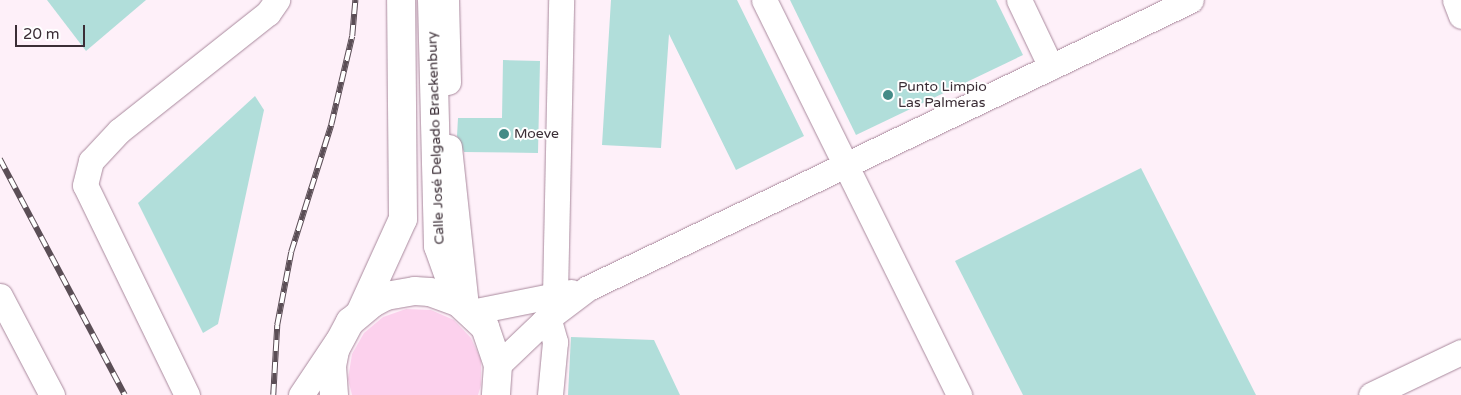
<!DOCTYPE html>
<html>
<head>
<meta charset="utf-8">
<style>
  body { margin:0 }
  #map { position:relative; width:1461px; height:395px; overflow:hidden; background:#fef0f9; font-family:"Varela Round",sans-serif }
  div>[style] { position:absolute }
  .green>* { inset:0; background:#fcd1ed }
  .building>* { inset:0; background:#b1deda }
  .roads { filter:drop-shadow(0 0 1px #a9899d) drop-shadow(0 0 1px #a9899d) }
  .minor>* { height:25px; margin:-12.5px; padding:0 12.5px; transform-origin:12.5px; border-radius:12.5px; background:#fff }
  .major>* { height:28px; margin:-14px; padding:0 14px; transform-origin:14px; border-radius:14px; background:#fff }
  .rail>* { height:5.5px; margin-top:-2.75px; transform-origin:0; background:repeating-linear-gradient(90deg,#fff 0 11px,#5b4e56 0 22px); box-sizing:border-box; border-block:1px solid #5b4e56 }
  .dots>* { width:14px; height:14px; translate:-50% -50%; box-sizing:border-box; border:2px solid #fff; border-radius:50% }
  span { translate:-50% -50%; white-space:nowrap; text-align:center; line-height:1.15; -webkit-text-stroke:4px #fff; paint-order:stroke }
  .poi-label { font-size:14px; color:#3b2e36 }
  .left { translate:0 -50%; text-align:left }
  .street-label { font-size:14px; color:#3b2e36 }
  .scale { position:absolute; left:15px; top:25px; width:70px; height:22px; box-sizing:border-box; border:2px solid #3b2e36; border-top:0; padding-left:6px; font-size:15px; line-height:18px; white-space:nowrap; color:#3b2e36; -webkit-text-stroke:4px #fff; paint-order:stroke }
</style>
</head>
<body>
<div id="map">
  <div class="green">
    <i style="clip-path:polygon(406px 309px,431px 310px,454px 320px,471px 338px,481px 360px,481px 385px,478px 395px,352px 395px,348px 379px,352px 354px,364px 333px,383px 317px)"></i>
  </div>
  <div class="building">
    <i style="clip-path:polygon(47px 0,146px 0,86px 51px)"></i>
    <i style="clip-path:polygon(611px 0,737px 0,804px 136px,736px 170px,669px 34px,661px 148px,602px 145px)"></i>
    <i style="clip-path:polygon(790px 0,996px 0,1023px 55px,856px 135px)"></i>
    <i style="clip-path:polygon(503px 60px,540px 61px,538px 153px,464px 152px,457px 136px,458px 118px,502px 118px)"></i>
    <i style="clip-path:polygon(255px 96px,264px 110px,218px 324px,203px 333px,138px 203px)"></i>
    <i style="clip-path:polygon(1141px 168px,1256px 395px,1023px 395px,955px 261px)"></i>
    <i style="clip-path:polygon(571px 337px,654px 340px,680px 395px,568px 395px)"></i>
  </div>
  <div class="roads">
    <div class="minor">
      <i style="left:446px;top:0;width:82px;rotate:88.6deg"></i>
      <i style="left:764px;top:0;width:441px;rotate:63.7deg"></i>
      <i style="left:1019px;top:0;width:74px;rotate:64.5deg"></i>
      <i style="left:1455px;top:0;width:17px;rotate:69deg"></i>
      <i style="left:449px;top:147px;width:160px;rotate:83.9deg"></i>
      <i style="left:555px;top:295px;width:295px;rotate:-88.8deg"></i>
      <i style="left:0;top:296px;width:112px;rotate:62.3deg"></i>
      <i style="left:471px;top:312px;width:102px;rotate:-11.3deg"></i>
      <i style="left:548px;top:317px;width:26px;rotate:74deg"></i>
      <i style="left:555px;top:342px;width:53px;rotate:95.4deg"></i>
      <i style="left:498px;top:365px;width:62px;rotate:-43.7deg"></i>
      <i style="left:543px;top:322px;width:56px;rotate:-37.1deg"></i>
      <i style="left:588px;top:288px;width:668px;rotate:-25.53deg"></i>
      <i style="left:187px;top:395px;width:233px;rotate:-115.9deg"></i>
      <i style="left:85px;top:185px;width:25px;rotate:-76deg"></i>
      <i style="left:91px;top:161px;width:41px;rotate:-47deg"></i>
      <i style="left:119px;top:131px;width:190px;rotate:-38.4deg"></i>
      <i style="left:268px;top:13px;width:16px;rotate:-55deg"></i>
      <i style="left:301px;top:395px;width:65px;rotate:-56.3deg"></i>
      <i style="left:1371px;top:395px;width:100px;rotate:-25.5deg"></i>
    </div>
    <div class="major">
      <i style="left:432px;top:0;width:246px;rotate:88.6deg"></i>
      <i style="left:438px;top:246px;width:59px;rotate:70.3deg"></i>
      <i style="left:361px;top:311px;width:101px;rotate:-65.5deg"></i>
      <i style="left:403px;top:219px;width:219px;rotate:-90.5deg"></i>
      <i style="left:334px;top:395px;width:29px;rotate:-94deg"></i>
      <i style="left:332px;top:366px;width:16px;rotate:-79deg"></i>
      <i style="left:335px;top:350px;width:32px;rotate:-62deg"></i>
      <i style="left:350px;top:322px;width:30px;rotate:-40deg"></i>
      <i style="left:373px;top:303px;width:15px;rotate:-28deg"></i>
      <i style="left:386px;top:296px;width:29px;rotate:-10deg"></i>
      <i style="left:415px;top:291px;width:15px;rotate:4deg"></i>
      <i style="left:430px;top:292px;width:30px;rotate:20deg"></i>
      <i style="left:458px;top:302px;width:37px;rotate:43deg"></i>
      <i style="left:485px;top:327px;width:40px;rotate:71.1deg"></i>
      <i style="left:498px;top:365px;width:30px;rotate:94deg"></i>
    </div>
  </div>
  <div class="rail">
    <i style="left:0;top:159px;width:267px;rotate:62.1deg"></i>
    <i style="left:273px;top:395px;width:70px;rotate:-86.7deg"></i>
    <i style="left:277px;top:325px;width:74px;rotate:-79.1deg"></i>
    <i style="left:291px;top:252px;width:133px;rotate:-72.5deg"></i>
    <i style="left:331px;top:125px;width:91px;rotate:-76.7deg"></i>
    <i style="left:352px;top:36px;width:36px;rotate:-85deg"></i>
  </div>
  <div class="dots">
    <i style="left:888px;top:95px;background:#448b87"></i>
    <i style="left:504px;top:134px;background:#448b87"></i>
  </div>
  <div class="poi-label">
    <span class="left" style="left:898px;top:95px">Punto Limpio<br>Las Palmeras</span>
    <span class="left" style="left:514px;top:134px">Moeve</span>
  </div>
  <div class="street-label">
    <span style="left:436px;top:138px;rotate:-92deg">Calle José Delgado Brackenbury</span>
  </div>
  <div class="scale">20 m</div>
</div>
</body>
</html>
